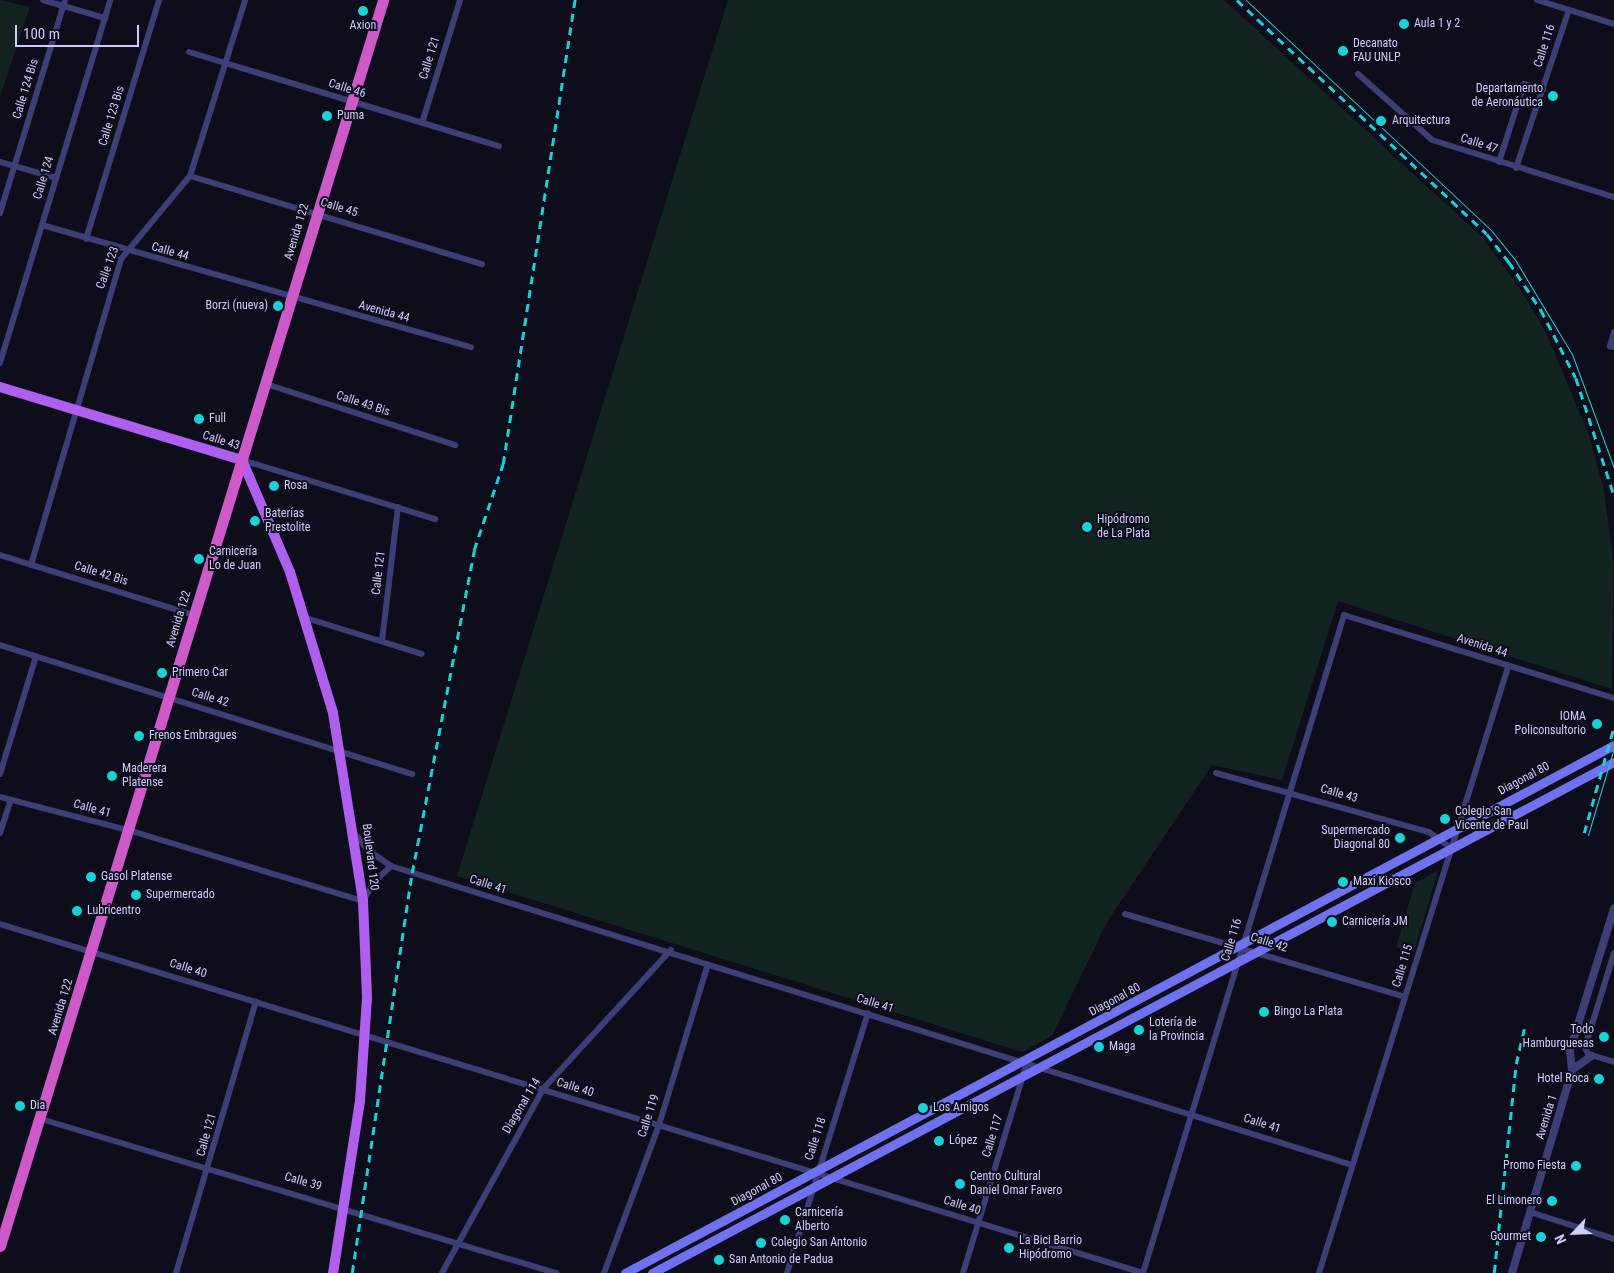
<!DOCTYPE html>
<html>
<head>
<meta charset="utf-8">
<style>
  body { margin:0 }
  #map { position:relative; width:1614px; height:1273px; overflow:hidden; background:#0e0d1b; font-family:"Roboto Condensed",sans-serif }
  div>[style] { position:absolute }
  .green>* { inset:0; background:#112422 }
  .minor>* { height:6px; margin:-3px; padding:0 3px; transform-origin:3px; border-radius:3px; background:#3d3e75 }
  .tertiary>* { height:8px; margin:-4px; padding:0 4px; transform-origin:4px; border-radius:4px; background:#3d3e75 }
  .secondary>* { height:9px; margin:-4.5px; padding:0 4.5px; transform-origin:4.5px; border-radius:4.5px; background:#6e72ef }
  .primary>* { height:10px; margin:-5px; padding:0 5px; transform-origin:5px; border-radius:5px; background:#af5fed }
  .trunk>* { height:11px; margin:-5.5px; padding:0 5.5px; transform-origin:5.5px; border-radius:5.5px; background:#ce5aca }
  .tram>* { height:1px; margin:-0.5px; padding:0 0.5px; transform-origin:0.5px; border-radius:0.5px; background:#18d2d9 }
  .rail>* { height:2.5px; margin-top:-1.25px; transform-origin:0; background:repeating-linear-gradient(90deg,#18d2d9 0 8px,transparent 0 14px) }
  .dots>* { width:14px; height:14px; translate:-50% -50%; box-sizing:border-box; border:2px solid #0e0d1b; border-radius:50% }
  span { translate:-50% -50%; white-space:nowrap; text-align:center; line-height:1.15; -webkit-text-stroke:4px #0e0d1b; paint-order:stroke }
  .poi-label { font-size:12px; color:#ceccf9 }
  .left { translate:0 -50%; text-align:left }
  .right { translate:-100% -50%; text-align:right }
  .street-label { font-size:12px; color:#ceccf9 }
  .north { position:absolute; left:1549px; top:1208px; width:50px; height:50px; -webkit-text-stroke:4px #0e0d1b; paint-order:stroke; rotate:245deg; font-size:14px; font-weight:700; line-height:20px; text-align:center; color:#ceccf9 }
  .north::after { content:''; display:block; margin:auto; width:18px; height:22px; background:#ceccf9; clip-path:polygon(50% 0,100% 100%,50% 72%,0 100%) }
  .scale { position:absolute; left:15px; top:25px; width:124px; height:22px; box-sizing:border-box; border:2px solid #ceccf9; border-top:0; padding-left:6px; font-size:15px; line-height:18px; white-space:nowrap; color:#ceccf9; -webkit-text-stroke:4px #0e0d1b; paint-order:stroke }
</style>
</head>
<body>
<div id="map">
  <div class="green">
    <i style="clip-path:polygon(0 0,30px 7px,0 97px)"></i>
    <i style="clip-path:polygon(728px 0,1224px 0,1482px 237px,1521px 290px,1547px 335px,1589px 435px,1604px 491px,1614px 564px,1612px 689px,1338px 601px,1282px 780px,1212px 765px,1107px 922px,1052px 1036px,1022px 1052px,457px 876px)"></i>
    <i style="clip-path:polygon(1438px 871px,1414px 952px,1396px 947px,1415px 883px)"></i>
  </div>
  <div class="minor">
    <i style="left:43px;top:0;width:65px;rotate:16.2deg"></i>
    <i style="left:1537px;top:0;width:81px;rotate:17.3deg"></i>
    <i style="left:189px;top:52px;width:324px;rotate:16.9deg"></i>
    <i style="left:1358px;top:74px;width:99px;rotate:41.7deg"></i>
    <i style="left:1432px;top:140px;width:191px;rotate:17.4deg"></i>
    <i style="left:422px;top:123px;width:129px;rotate:-72.8deg"></i>
    <i style="left:0;top:162px;width:58px;rotate:15.9deg"></i>
    <i style="left:1499px;top:162px;width:82px;rotate:-72.2deg"></i>
    <i style="left:1524px;top:84px;width:20px;rotate:15deg"></i>
    <i style="left:1516px;top:168px;width:167px;rotate:-71.5deg"></i>
    <i style="left:190px;top:176px;width:305px;rotate:16.8deg"></i>
    <i style="left:0;top:213px;width:223px;rotate:-73deg"></i>
    <i style="left:42px;top:225px;width:446px;rotate:15.9deg"></i>
    <i style="left:86px;top:239px;width:250px;rotate:-73deg"></i>
    <i style="left:1614px;top:332px;width:15px;rotate:106deg"></i>
    <i style="left:1610px;top:346px;width:4px;rotate:14deg"></i>
    <i style="left:0;top:363px;width:379px;rotate:-73.1deg"></i>
    <i style="left:266px;top:384px;width:199px;rotate:17.9deg"></i>
    <i style="left:242px;top:460px;width:202px;rotate:17deg"></i>
    <i style="left:0;top:555px;width:203px;rotate:17.2deg"></i>
    <i style="left:31px;top:565px;width:319px;rotate:-73.6deg"></i>
    <i style="left:121px;top:259px;width:108px;rotate:-50.3deg"></i>
    <i style="left:190px;top:176px;width:184px;rotate:-72.6deg"></i>
    <i style="left:306px;top:618px;width:121px;rotate:17.2deg"></i>
    <i style="left:382px;top:641px;width:135px;rotate:-83.2deg"></i>
    <i style="left:0;top:645px;width:432px;rotate:17.4deg"></i>
    <i style="left:1216px;top:773px;width:221px;rotate:15.5deg"></i>
    <i style="left:1429px;top:832px;width:27px;rotate:36deg"></i>
    <i style="left:0;top:774px;width:123px;rotate:-73deg"></i>
    <i style="left:0;top:797px;width:132px;rotate:14.5deg"></i>
    <i style="left:128px;top:830px;width:245px;rotate:16.8deg"></i>
    <i style="left:363px;top:901px;width:23px;rotate:-59deg"></i>
    <i style="left:375px;top:881px;width:22px;rotate:-43deg"></i>
    <i style="left:0;top:833px;width:35px;rotate:-72deg"></i>
    <i style="left:355px;top:834px;width:21px;rotate:51deg"></i>
    <i style="left:368px;top:850px;width:28px;rotate:35deg"></i>
    <i style="left:391px;top:866px;width:1006px;rotate:17.28deg"></i>
    <i style="left:1125px;top:914px;width:292px;rotate:16.5deg"></i>
    <i style="left:0;top:924px;width:1195px;rotate:16.98deg"></i>
    <i style="left:1614px;top:953px;width:98px;rotate:107.1deg"></i>
    <i style="left:1585px;top:1047px;width:8px;rotate:67deg"></i>
    <i style="left:1588px;top:1054px;width:27px;rotate:17deg"></i>
    <i style="left:41px;top:1119px;width:538px;rotate:16.65deg"></i>
    <i style="left:1530px;top:1212px;width:88px;rotate:17.8deg"></i>
    <i style="left:176px;top:1273px;width:283px;rotate:-73.6deg"></i>
    <i style="left:442px;top:1273px;width:210px;rotate:-61.2deg"></i>
    <i style="left:543px;top:1089px;width:189px;rotate:-47.4deg"></i>
    <i style="left:604px;top:1273px;width:158px;rotate:-69.6deg"></i>
    <i style="left:659px;top:1125px;width:168px;rotate:-73.1deg"></i>
    <i style="left:787px;top:1273px;width:272px;rotate:-72.7deg"></i>
    <i style="left:963px;top:1273px;width:220px;rotate:-73.1deg"></i>
    <i style="left:1143px;top:1273px;width:688px;rotate:-73.01deg"></i>
    <i style="left:1344px;top:615px;width:282px;rotate:17.1deg"></i>
    <i style="left:1319px;top:1273px;width:635px;rotate:-72.68deg"></i>
  </div>
  <div class="tertiary">
    <i style="left:1572px;top:1070px;width:24px;rotate:-36deg"></i>
    <i style="left:1512px;top:1273px;width:212px;rotate:-73.5deg"></i>
    <i style="left:1572px;top:1070px;width:20px;rotate:-96deg"></i>
    <i style="left:1570px;top:1050px;width:148px;rotate:-72.7deg"></i>
  </div>
  <div class="secondary">
    <i style="left:625px;top:1273px;width:1121px;rotate:-28.1deg"></i>
    <i style="left:652px;top:1273px;width:1089px;rotate:-27.98deg"></i>
  </div>
  <div class="primary">
    <i style="left:0;top:387px;width:253px;rotate:16.8deg"></i>
    <i style="left:242px;top:460px;width:122px;rotate:66.8deg"></i>
    <i style="left:290px;top:572px;width:147px;rotate:73deg"></i>
    <i style="left:333px;top:713px;width:190px;rotate:80.9deg"></i>
    <i style="left:363px;top:901px;width:97px;rotate:87.6deg"></i>
    <i style="left:367px;top:998px;width:103px;rotate:93.9deg"></i>
    <i style="left:360px;top:1101px;width:174px;rotate:98.9deg"></i>
  </div>
  <div class="trunk">
    <i style="left:0;top:1246px;width:1304px;rotate:-72.91deg"></i>
  </div>
  <div class="tram">
    <i style="left:1246px;top:0;width:336px;rotate:43.2deg"></i>
    <i style="left:1491px;top:230px;width:36px;rotate:51deg"></i>
    <i style="left:1514px;top:258px;width:112px;rotate:58.9deg"></i>
    <i style="left:1572px;top:354px;width:121px;rotate:69.8deg"></i>
    <i style="left:1588px;top:835px;width:91px;rotate:-73.4deg"></i>
  </div>
  <div class="rail">
    <i style="left:1237px;top:0;width:342px;rotate:43.1deg"></i>
    <i style="left:1487px;top:234px;width:36px;rotate:52deg"></i>
    <i style="left:1509px;top:262px;width:58px;rotate:56.3deg"></i>
    <i style="left:1541px;top:310px;width:76px;rotate:62.8deg"></i>
    <i style="left:1576px;top:378px;width:123px;rotate:72deg"></i>
    <i style="left:1584px;top:833px;width:111px;rotate:-74.3deg"></i>
    <i style="left:352px;top:1273px;width:404px;rotate:-81.5deg"></i>
    <i style="left:412px;top:873px;width:329px;rotate:-79.1deg"></i>
    <i style="left:474px;top:550px;width:91px;rotate:-71.4deg"></i>
    <i style="left:503px;top:464px;width:470px;rotate:-81.2deg"></i>
    <i style="left:1494px;top:1273px;width:210px;rotate:-84deg"></i>
    <i style="left:1516px;top:1064px;width:36px;rotate:-77deg"></i>
  </div>
  <div class="dots">
    <i style="left:363px;top:11px;background:#18d2d9"></i>
    <i style="left:1404px;top:24px;background:#18d2d9"></i>
    <i style="left:1343px;top:51px;background:#18d2d9"></i>
    <i style="left:1553px;top:96px;background:#18d2d9"></i>
    <i style="left:327px;top:116px;background:#18d2d9"></i>
    <i style="left:1381px;top:121px;background:#18d2d9"></i>
    <i style="left:278px;top:306px;background:#18d2d9"></i>
    <i style="left:199px;top:419px;background:#18d2d9"></i>
    <i style="left:274px;top:486px;background:#18d2d9"></i>
    <i style="left:255px;top:521px;background:#18d2d9"></i>
    <i style="left:1087px;top:527px;background:#18d2d9"></i>
    <i style="left:199px;top:559px;background:#18d2d9"></i>
    <i style="left:162px;top:673px;background:#18d2d9"></i>
    <i style="left:1597px;top:724px;background:#18d2d9"></i>
    <i style="left:139px;top:736px;background:#18d2d9"></i>
    <i style="left:112px;top:776px;background:#18d2d9"></i>
    <i style="left:1445px;top:819px;background:#18d2d9"></i>
    <i style="left:1400px;top:838px;background:#18d2d9"></i>
    <i style="left:91px;top:877px;background:#18d2d9"></i>
    <i style="left:1343px;top:882px;background:#18d2d9"></i>
    <i style="left:136px;top:895px;background:#18d2d9"></i>
    <i style="left:77px;top:911px;background:#18d2d9"></i>
    <i style="left:1332px;top:922px;background:#18d2d9"></i>
    <i style="left:1264px;top:1012px;background:#18d2d9"></i>
    <i style="left:1139px;top:1030px;background:#18d2d9"></i>
    <i style="left:1604px;top:1037px;background:#18d2d9"></i>
    <i style="left:1099px;top:1047px;background:#18d2d9"></i>
    <i style="left:1599px;top:1079px;background:#18d2d9"></i>
    <i style="left:20px;top:1106px;background:#18d2d9"></i>
    <i style="left:923px;top:1108px;background:#18d2d9"></i>
    <i style="left:939px;top:1141px;background:#18d2d9"></i>
    <i style="left:1576px;top:1166px;background:#18d2d9"></i>
    <i style="left:960px;top:1184px;background:#18d2d9"></i>
    <i style="left:1552px;top:1201px;background:#18d2d9"></i>
    <i style="left:785px;top:1220px;background:#18d2d9"></i>
    <i style="left:1541px;top:1237px;background:#18d2d9"></i>
    <i style="left:761px;top:1243px;background:#18d2d9"></i>
    <i style="left:1009px;top:1248px;background:#18d2d9"></i>
    <i style="left:719px;top:1260px;background:#18d2d9"></i>
  </div>
  <div class="poi-label">
    <span class="left" style="left:1414px;top:24px">Aula 1 y 2</span>
    <span style="left:363px;top:26px">Axion</span>
    <span class="left" style="left:1353px;top:51px">Decanato<br>FAU UNLP</span>
    <span class="right" style="left:1543px;top:96px">Departamento<br>de Aeronáutica</span>
    <span class="left" style="left:337px;top:116px">Puma</span>
    <span class="left" style="left:1392px;top:121px">Arquitectura</span>
    <span class="right" style="left:268px;top:306px">Borzi (nueva)</span>
    <span class="left" style="left:209px;top:419px">Full</span>
    <span class="left" style="left:284px;top:486px">Rosa</span>
    <span class="left" style="left:265px;top:521px">Baterías<br>Prestolite</span>
    <span class="left" style="left:1097px;top:527px">Hipódromo<br>de La Plata</span>
    <span class="left" style="left:209px;top:559px">Carnicería<br>Lo de Juan</span>
    <span class="left" style="left:172px;top:673px">Primero Car</span>
    <span class="right" style="left:1586px;top:724px">IOMA<br>Policonsultorio</span>
    <span class="left" style="left:149px;top:736px">Frenos Embragues</span>
    <span class="left" style="left:122px;top:776px">Maderera<br>Platense</span>
    <span class="left" style="left:1455px;top:819px">Colegio San<br>Vicente de Paul</span>
    <span class="right" style="left:1390px;top:838px">Supermercado<br>Diagonal 80</span>
    <span class="left" style="left:101px;top:877px">Gasol Platense</span>
    <span class="left" style="left:1353px;top:882px">Maxi Kiosco</span>
    <span class="left" style="left:146px;top:895px">Supermercado</span>
    <span class="left" style="left:87px;top:911px">Lubricentro</span>
    <span class="left" style="left:1342px;top:922px">Carnicería JM</span>
    <span class="left" style="left:1274px;top:1012px">Bingo La Plata</span>
    <span class="left" style="left:1149px;top:1030px">Lotería de<br>la Provincia</span>
    <span class="right" style="left:1594px;top:1037px">Todo<br>Hamburguesas</span>
    <span class="left" style="left:1109px;top:1047px">Maga</span>
    <span class="right" style="left:1589px;top:1079px">Hotel Roca</span>
    <span class="left" style="left:30px;top:1106px">Dia</span>
    <span class="left" style="left:933px;top:1108px">Los Amigos</span>
    <span class="left" style="left:949px;top:1141px">López</span>
    <span class="right" style="left:1566px;top:1166px">Promo Fiesta</span>
    <span class="left" style="left:970px;top:1184px">Centro Cultural<br>Daniel Omar Favero</span>
    <span class="right" style="left:1542px;top:1201px">El Limonero</span>
    <span class="left" style="left:795px;top:1220px">Carnicería<br>Alberto</span>
    <span class="right" style="left:1531px;top:1237px">Gourmet</span>
    <span class="left" style="left:1019px;top:1248px">La Bici Barrio<br>Hipódromo</span>
    <span class="left" style="left:771px;top:1243px">Colegio San Antonio</span>
    <span class="left" style="left:729px;top:1260px">San Antonio de Padua</span>
  </div>
  <div class="street-label">
    <span style="left:1545px;top:46px;rotate:-72deg">Calle 116</span>
    <span style="left:430px;top:58px;rotate:-73deg">Calle 121</span>
    <span style="left:26px;top:89px;rotate:-73deg">Calle 124 Bis</span>
    <span style="left:347px;top:89px;rotate:17deg">Calle 46</span>
    <span style="left:112px;top:116px;rotate:-73deg">Calle 123 Bis</span>
    <span style="left:1479px;top:144px;rotate:18deg">Calle 47</span>
    <span style="left:44px;top:178px;rotate:-73deg">Calle 124</span>
    <span style="left:339px;top:208px;rotate:17deg">Calle 45</span>
    <span style="left:297px;top:232px;rotate:-73deg">Avenida 122</span>
    <span style="left:170px;top:252px;rotate:16deg">Calle 44</span>
    <span style="left:108px;top:268px;rotate:-70deg">Calle 123</span>
    <span style="left:384px;top:312px;rotate:15deg">Avenida 44</span>
    <span style="left:363px;top:404px;rotate:18deg">Calle 43 Bis</span>
    <span style="left:221px;top:441px;rotate:17deg">Calle 43</span>
    <span style="left:379px;top:573px;rotate:-83deg">Calle 121</span>
    <span style="left:101px;top:574px;rotate:17deg">Calle 42 Bis</span>
    <span style="left:179px;top:619px;rotate:-73deg">Avenida 122</span>
    <span style="left:1482px;top:646px;rotate:18deg">Avenida 44</span>
    <span style="left:210px;top:698px;rotate:17deg">Calle 42</span>
    <span style="left:1524px;top:779px;rotate:-28deg">Diagonal 80</span>
    <span style="left:1339px;top:794px;rotate:16deg">Calle 43</span>
    <span style="left:92px;top:809px;rotate:15deg">Calle 41</span>
    <span style="left:370px;top:857px;rotate:83deg">Boulevard 120</span>
    <span style="left:488px;top:885px;rotate:18deg">Calle 41</span>
    <span style="left:1232px;top:940px;rotate:-73deg">Calle 116</span>
    <span style="left:1269px;top:943px;rotate:18deg">Calle 42</span>
    <span style="left:1403px;top:966px;rotate:-73deg">Calle 115</span>
    <span style="left:188px;top:969px;rotate:17deg">Calle 40</span>
    <span style="left:1115px;top:1000px;rotate:-28deg">Diagonal 80</span>
    <span style="left:875px;top:1004px;rotate:17deg">Calle 41</span>
    <span style="left:61px;top:1007px;rotate:-73deg">Avenida 122</span>
    <span style="left:575px;top:1088px;rotate:17deg">Calle 40</span>
    <span style="left:522px;top:1106px;rotate:-59deg">Diagonal 114</span>
    <span style="left:649px;top:1116px;rotate:-72deg">Calle 119</span>
    <span style="left:1547px;top:1117px;rotate:-73deg">Avenida 1</span>
    <span style="left:1262px;top:1124px;rotate:18deg">Calle 41</span>
    <span style="left:207px;top:1135px;rotate:-74deg">Calle 121</span>
    <span style="left:993px;top:1136px;rotate:-73deg">Calle 117</span>
    <span style="left:816px;top:1139px;rotate:-72deg">Calle 118</span>
    <span style="left:303px;top:1182px;rotate:16deg">Calle 39</span>
    <span style="left:757px;top:1190px;rotate:-28deg">Diagonal 80</span>
    <span style="left:962px;top:1206px;rotate:17deg">Calle 40</span>
  </div>
  <div class="north">N</div>
  <div class="scale">100 m</div>
</div>
</body>
</html>
